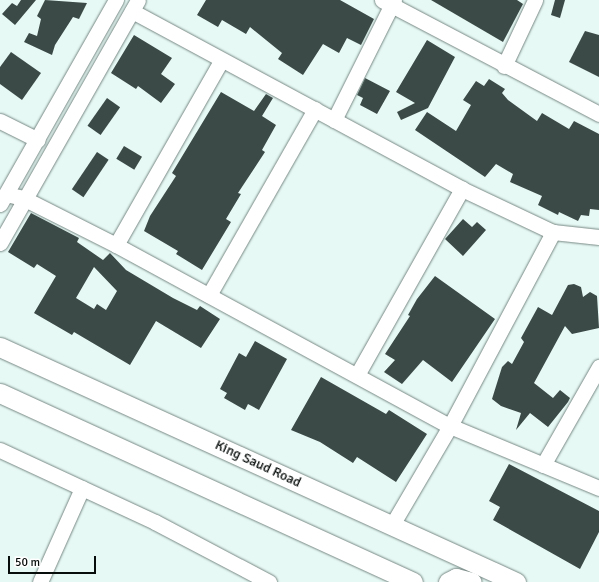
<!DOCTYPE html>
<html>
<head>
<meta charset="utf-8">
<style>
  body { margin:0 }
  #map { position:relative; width:599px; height:582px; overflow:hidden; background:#e7f9f4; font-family:Signika,sans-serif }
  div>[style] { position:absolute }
  .building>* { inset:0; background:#3b4a46; transform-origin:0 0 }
  .roads { filter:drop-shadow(0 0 1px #778884) drop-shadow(0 0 1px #778884) }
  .minor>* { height:15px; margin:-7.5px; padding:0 7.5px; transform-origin:7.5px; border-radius:7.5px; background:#fff }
  .major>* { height:19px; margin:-9.5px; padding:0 9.5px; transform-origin:9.5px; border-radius:9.5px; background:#fff }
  span { translate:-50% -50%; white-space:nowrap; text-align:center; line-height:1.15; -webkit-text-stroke:4px #fff; paint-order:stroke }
  .street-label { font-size:14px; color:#070d0b }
  .scale { position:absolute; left:8px; top:556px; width:88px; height:18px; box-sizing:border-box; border:2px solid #070d0b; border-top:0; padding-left:5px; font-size:12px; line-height:14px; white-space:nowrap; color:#070d0b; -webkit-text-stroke:3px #fff; paint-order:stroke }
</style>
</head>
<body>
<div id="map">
  <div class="building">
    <i style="clip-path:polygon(21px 0,36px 0,15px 25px,2px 14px,12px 3px,17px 6px)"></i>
    <i style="clip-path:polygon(45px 0,87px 3px,79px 19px,73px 17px,55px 45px,52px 55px,24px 42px,29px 33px,37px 36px,41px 19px,37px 16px)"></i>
    <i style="clip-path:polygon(206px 0,340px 0,374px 19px,361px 45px,347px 38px,339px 53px,323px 44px,303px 75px,278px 59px,282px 53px,250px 27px,246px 34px,222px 20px,218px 27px,197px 15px)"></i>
    <i style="clip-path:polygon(431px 0,517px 0,523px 4px,503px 42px)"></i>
    <i style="clip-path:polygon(555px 0,565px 0,560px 18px,551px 15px)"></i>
    <i style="clip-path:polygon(585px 31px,599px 35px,599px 77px,569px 62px)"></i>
    <i style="clip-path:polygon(134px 35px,172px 58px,161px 74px,175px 84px,161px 103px,138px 86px,136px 89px,111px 73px)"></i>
    <i style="clip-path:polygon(427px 40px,455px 57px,428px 108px,401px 120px,397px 112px,415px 103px,396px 92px)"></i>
    <i style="clip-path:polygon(11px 52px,41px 73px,22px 100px,0 84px,0 67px)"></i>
    <i style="clip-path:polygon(365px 78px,390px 91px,377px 114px,360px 105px,363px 98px,357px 95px)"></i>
    <i style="clip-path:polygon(489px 79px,505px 89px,502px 93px,508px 100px,537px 121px,542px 113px,569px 129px,574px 121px,599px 134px,599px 210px,590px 209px,589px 216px,581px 215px,578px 221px,559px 212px,558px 215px,538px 205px,542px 196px,510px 182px,513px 174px,496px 164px,485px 177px,415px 130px,427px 112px,456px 131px,471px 105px,463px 100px,476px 81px,484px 86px)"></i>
    <i style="clip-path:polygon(221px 92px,254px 111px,266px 94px,273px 98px,262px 116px,276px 125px,262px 150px,265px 152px,238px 193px,241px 194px,226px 219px,231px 222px,202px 270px,176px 254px,178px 251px,144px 231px,150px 216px,176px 176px,172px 173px)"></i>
    <i style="left:107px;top:98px;width:16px;height:34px;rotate:35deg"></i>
    <i style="left:124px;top:146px;width:21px;height:15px;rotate:31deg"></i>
    <i style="left:97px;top:152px;width:14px;height:45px;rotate:34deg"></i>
    <i style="clip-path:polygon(evenodd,31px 213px,79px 238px,77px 242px,103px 260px,110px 253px,126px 270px,173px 298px,197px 310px,200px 306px,220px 319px,201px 348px,156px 321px,130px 365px,74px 332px,72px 335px,34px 313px,56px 276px,37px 264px,34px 268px,8px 252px,31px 213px,94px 267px,117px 291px,106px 310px,97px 304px,94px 309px,76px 298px,94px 267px)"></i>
    <i style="clip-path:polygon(463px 219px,472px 227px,477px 222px,486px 230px,463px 256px,445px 239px)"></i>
    <i style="clip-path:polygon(435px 276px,495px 319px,452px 382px,423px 360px,402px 384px,384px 372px,395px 360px,385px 354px,410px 316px,408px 315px,417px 299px)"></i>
    <i style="clip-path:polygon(574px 284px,581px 287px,583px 297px,590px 292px,597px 296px,599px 328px,572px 334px,565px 326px,534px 383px,553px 398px,560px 390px,570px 398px,568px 402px,548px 427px,530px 413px,516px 430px,521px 413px,501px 406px,492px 399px,502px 367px,508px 361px,512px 364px,524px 342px,521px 338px,538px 307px,552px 315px,568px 285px)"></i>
    <i style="clip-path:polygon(255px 341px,287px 359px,259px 410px,248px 404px,245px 410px,224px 398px,227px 393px,220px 389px,239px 353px,246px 357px)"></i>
    <i style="clip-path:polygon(321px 377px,386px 414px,389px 410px,427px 434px,396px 482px,357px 457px,353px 463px,320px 442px,291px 430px)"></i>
    <i style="clip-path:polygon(509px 464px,599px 511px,599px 532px,580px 569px,493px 520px,500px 507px,489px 501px)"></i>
  </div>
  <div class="roads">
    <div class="minor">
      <i style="left:382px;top:0;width:245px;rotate:27.7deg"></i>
      <i style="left:132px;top:11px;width:375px;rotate:28.3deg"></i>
      <i style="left:462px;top:189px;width:101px;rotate:25.3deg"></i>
      <i style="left:553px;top:232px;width:46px;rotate:6.2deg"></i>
      <i style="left:504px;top:66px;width:73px;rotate:-64.8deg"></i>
      <i style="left:334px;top:120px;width:134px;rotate:-63.4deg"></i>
      <i style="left:0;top:121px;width:42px;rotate:26.6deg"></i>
      <i style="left:6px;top:194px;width:17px;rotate:13deg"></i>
      <i style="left:23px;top:198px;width:104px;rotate:26.8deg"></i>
      <i style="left:116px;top:245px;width:380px;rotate:28.5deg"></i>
      <i style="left:450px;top:426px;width:161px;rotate:22.6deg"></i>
      <i style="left:0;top:204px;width:235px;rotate:-60.4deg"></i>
      <i style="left:0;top:243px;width:279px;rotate:-60.4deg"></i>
      <i style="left:116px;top:245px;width:212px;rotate:-60.3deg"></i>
      <i style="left:209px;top:295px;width:214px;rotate:-60.3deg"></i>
      <i style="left:357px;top:375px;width:214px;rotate:-60.6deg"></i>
      <i style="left:0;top:450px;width:171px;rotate:24.9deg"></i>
      <i style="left:155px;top:522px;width:129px;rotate:27.8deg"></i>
      <i style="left:543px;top:465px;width:113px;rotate:-60.3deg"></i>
      <i style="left:392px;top:525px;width:115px;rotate:-59.6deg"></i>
      <i style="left:450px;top:426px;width:220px;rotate:-62deg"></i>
      <i style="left:40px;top:582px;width:103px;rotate:-65.9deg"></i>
    </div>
    <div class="major">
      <i style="left:0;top:347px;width:567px;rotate:24.49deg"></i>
      <i style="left:0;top:393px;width:454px;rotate:24.6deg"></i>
      <i style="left:448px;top:582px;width:9px;rotate:-27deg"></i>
      <i style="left:456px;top:578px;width:16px;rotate:14deg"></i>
    </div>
  </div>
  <div class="street-label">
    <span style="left:258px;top:464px;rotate:25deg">King Saud Road</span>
  </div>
  <div class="scale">50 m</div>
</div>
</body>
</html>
